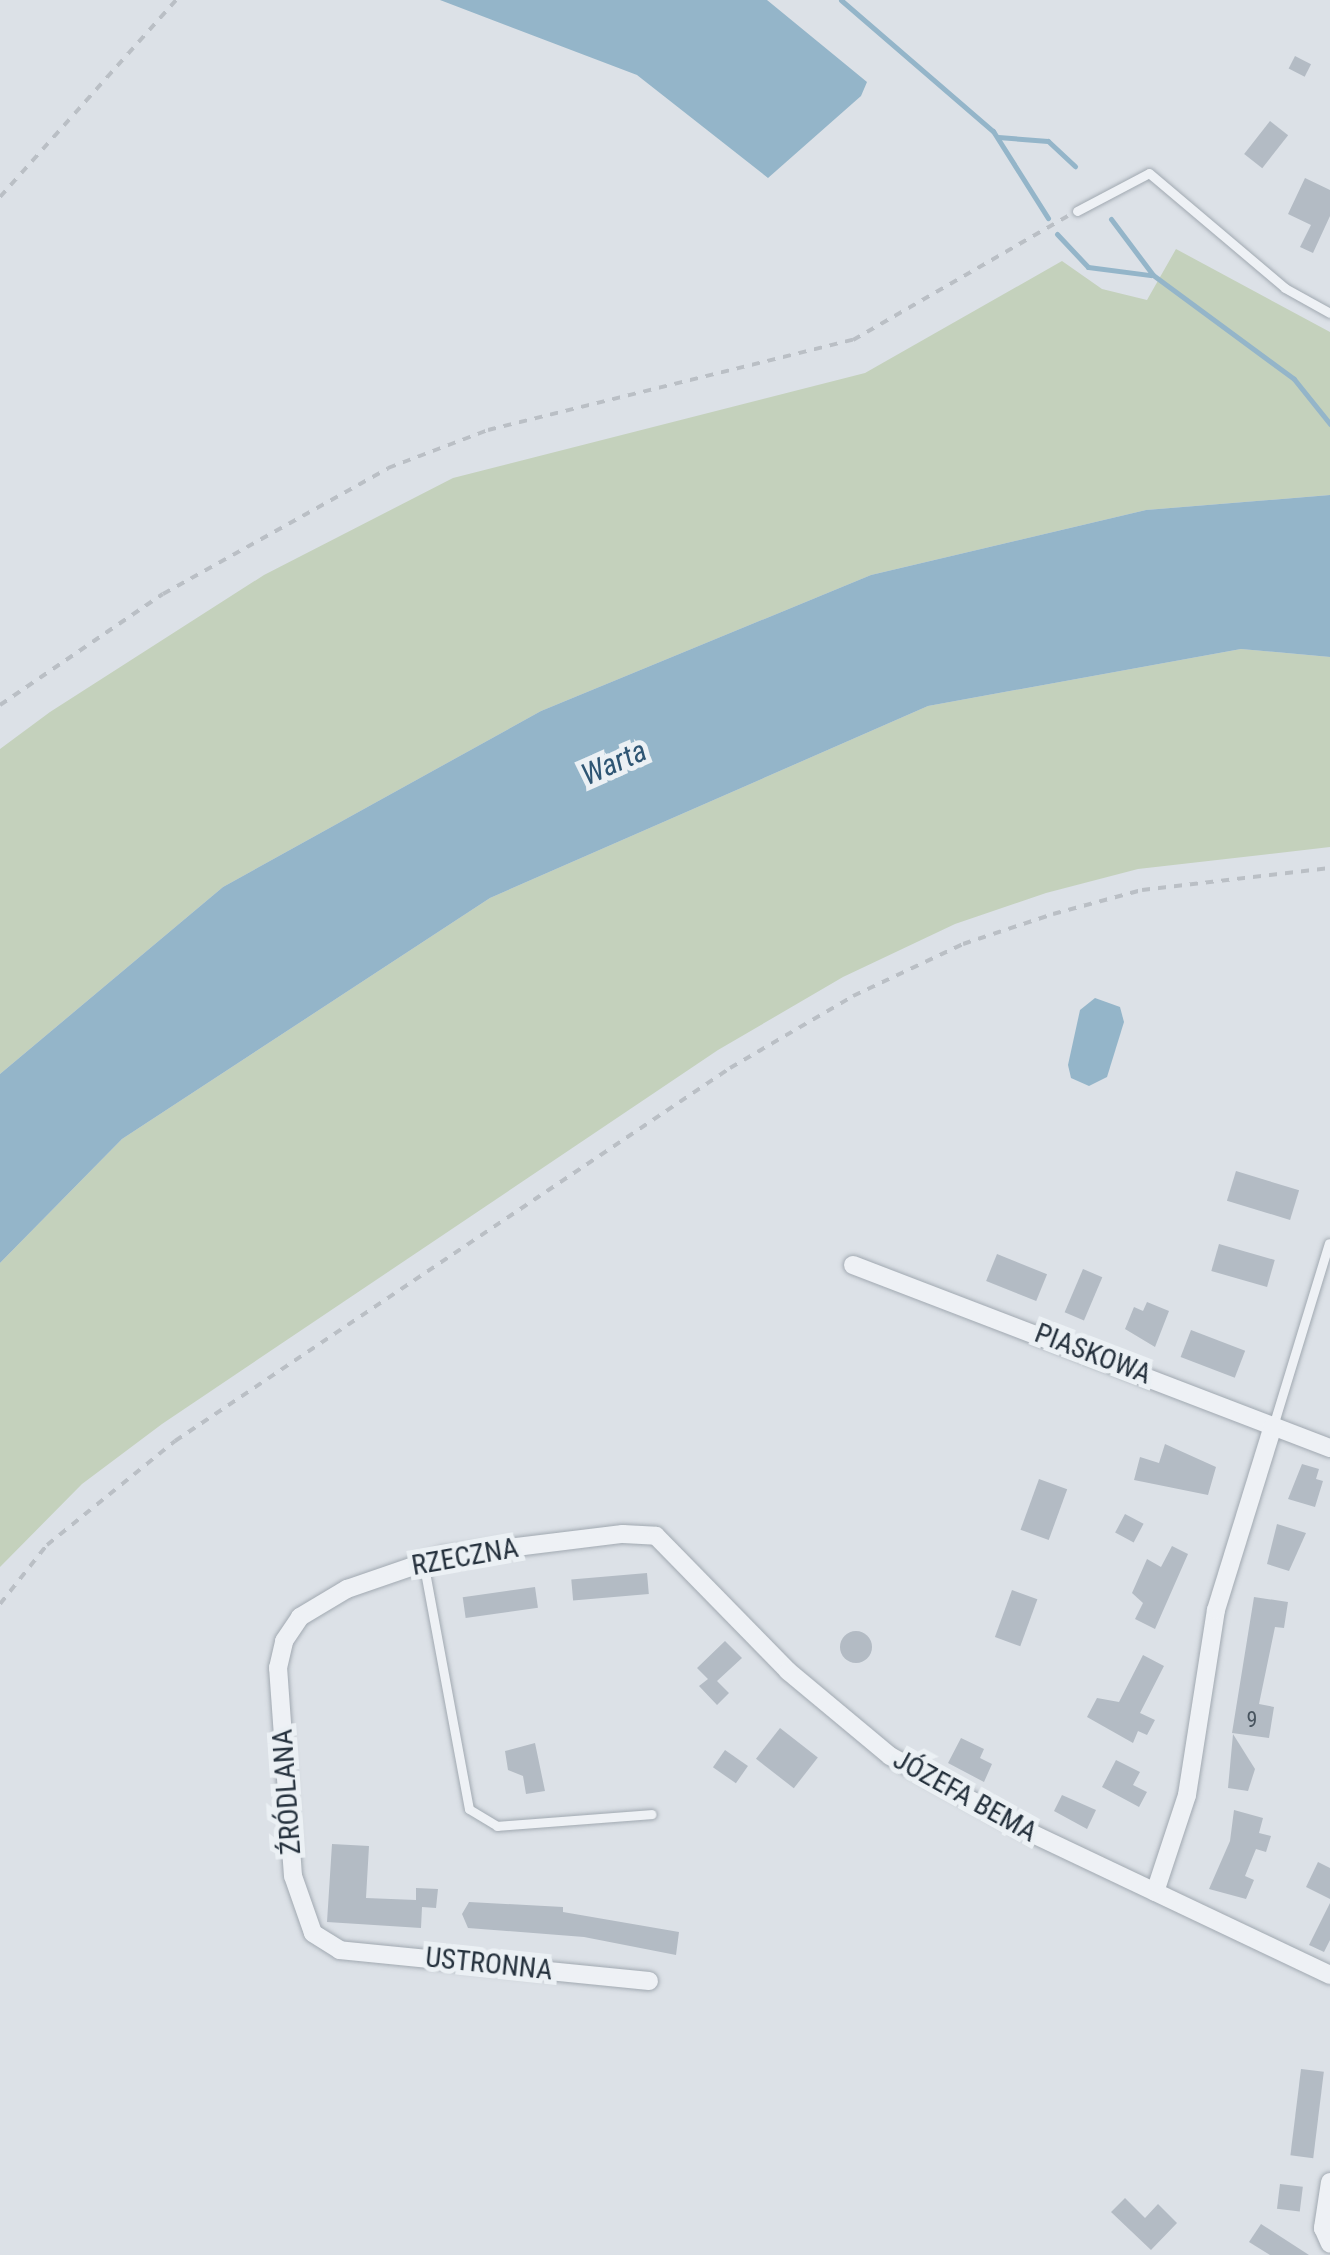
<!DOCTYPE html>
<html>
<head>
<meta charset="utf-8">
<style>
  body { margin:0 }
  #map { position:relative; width:1330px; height:2255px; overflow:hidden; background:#dce1e7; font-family:"Roboto Condensed",sans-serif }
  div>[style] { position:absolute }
  .green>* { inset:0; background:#c4d1bc }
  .water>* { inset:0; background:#94b5c9 }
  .stream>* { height:5px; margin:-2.5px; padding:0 2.5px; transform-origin:2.5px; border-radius:2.5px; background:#94b5c9 }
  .building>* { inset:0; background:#b3bbc4; transform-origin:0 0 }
  .round { border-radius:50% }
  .path>* { height:4px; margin-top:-2px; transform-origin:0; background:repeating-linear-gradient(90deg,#babfc5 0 8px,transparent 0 16px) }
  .roads { filter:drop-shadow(0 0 2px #a1a9b1) drop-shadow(0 0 2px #a1a9b1) }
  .lane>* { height:9px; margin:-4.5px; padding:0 4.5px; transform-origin:4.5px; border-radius:4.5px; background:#eef1f5 }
  .street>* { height:18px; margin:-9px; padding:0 9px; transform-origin:9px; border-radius:9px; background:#eef1f5 }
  span { translate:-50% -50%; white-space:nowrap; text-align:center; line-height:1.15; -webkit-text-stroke:10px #ebf0f4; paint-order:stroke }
  .number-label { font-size:22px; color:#48545f }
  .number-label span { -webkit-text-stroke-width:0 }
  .street-label { font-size:28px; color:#25313d }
  .water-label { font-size:30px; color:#2e5573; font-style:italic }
</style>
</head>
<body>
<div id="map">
  <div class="green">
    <i style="clip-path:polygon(1176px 249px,1330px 332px,1330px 495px,1146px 510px,871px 575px,541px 711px,223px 887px,0 1074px,0 749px,50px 712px,264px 575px,453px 478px,865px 373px,1062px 261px,1102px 289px,1147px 300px)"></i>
    <i style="clip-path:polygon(1241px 649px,1330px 657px,1330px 847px,1138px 869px,1046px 893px,955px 924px,843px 977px,718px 1050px,162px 1424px,82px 1484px,0 1567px,0 1263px,122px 1139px,490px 898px,928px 706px)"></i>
  </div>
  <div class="water">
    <i style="clip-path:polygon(440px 0,767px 0,867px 82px,861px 96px,768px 178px,637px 75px)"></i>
    <i style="clip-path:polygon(1330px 495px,1330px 657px,1241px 649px,928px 706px,490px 898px,122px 1139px,0 1263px,0 1074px,223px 887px,541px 711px,871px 575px,1146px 510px)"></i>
    <i style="clip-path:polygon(1095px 998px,1120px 1007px,1124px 1022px,1107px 1077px,1089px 1086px,1071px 1078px,1068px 1065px,1080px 1010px)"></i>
  </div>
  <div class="stream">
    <i style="left:841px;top:0;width:201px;rotate:40.8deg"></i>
    <i style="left:993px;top:131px;width:103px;rotate:57.7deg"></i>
    <i style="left:998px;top:137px;width:50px;rotate:4.6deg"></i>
    <i style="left:1048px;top:141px;width:37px;rotate:43deg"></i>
    <i style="left:1111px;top:219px;width:70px;rotate:53.1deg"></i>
    <i style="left:1153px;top:275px;width:175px;rotate:36.4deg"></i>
    <i style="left:1294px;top:379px;width:58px;rotate:51.3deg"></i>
    <i style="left:1057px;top:234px;width:45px;rotate:46.8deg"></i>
    <i style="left:1088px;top:267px;width:63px;rotate:7.4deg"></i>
  </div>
  <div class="building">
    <i style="left:1295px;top:56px;width:18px;height:14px;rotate:27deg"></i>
    <i style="left:1270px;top:121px;width:23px;height:42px;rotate:38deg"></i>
    <i style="clip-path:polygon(1305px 178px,1330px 190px,1330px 216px,1313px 253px,1300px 247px,1311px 225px,1288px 214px)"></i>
    <i style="left:1236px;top:1171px;width:66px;height:31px;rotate:17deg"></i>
    <i style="left:1219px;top:1244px;width:58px;height:28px;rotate:16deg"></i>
    <i style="left:997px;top:1254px;width:54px;height:29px;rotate:22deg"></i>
    <i style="left:1083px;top:1269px;width:21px;height:47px;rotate:23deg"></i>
    <i style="clip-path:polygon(1147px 1302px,1169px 1311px,1155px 1347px,1125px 1329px,1134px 1307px,1143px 1311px)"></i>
    <i style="left:1191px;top:1330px;width:58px;height:29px;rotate:21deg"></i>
    <i style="clip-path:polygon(1165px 1444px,1216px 1467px,1208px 1495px,1134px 1480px,1140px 1457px,1159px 1463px)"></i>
    <i style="clip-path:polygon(1302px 1464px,1319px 1469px,1316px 1479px,1323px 1481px,1315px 1507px,1288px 1499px)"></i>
    <i style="left:1039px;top:1479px;width:30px;height:54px;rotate:20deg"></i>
    <i style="left:1125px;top:1514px;width:21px;height:21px;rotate:28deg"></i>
    <i style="clip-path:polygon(1277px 1524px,1306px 1533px,1289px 1571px,1267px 1564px)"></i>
    <i style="clip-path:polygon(1172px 1546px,1188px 1554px,1155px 1629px,1135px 1619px,1143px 1603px,1132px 1593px,1147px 1559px,1161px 1567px)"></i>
    <i style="left:647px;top:1573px;width:21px;height:76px;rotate:85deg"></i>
    <i style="left:535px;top:1587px;width:21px;height:73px;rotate:82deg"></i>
    <i style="left:1012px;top:1590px;width:27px;height:50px;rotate:20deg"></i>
    <i style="clip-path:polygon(1254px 1597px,1288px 1602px,1284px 1628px,1275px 1627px,1259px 1704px,1274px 1707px,1269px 1738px,1232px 1733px)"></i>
    <i class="round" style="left:840px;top:1631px;width:32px;height:32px"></i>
    <i style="clip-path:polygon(725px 1641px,742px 1658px,717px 1681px,729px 1693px,717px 1705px,699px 1686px,708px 1679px,697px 1668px)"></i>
    <i style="clip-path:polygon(1143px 1655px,1164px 1666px,1140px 1713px,1155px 1720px,1147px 1735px,1138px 1731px,1133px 1743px,1087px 1717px,1097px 1698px,1119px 1702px)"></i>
    <i style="left:780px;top:1728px;width:48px;height:39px;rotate:38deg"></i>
    <i style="clip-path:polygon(1233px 1734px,1255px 1769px,1248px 1791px,1228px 1788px)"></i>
    <i style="clip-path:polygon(961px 1738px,984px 1749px,980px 1758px,992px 1764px,984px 1782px,948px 1763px)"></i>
    <i style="clip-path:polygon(535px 1743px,545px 1791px,526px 1794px,523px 1776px,508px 1770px,505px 1751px)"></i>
    <i style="left:725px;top:1750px;width:28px;height:21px;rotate:35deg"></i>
    <i style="clip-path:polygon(1116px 1760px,1140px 1772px,1133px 1785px,1147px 1792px,1139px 1807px,1102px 1787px)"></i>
    <i style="clip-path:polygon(1062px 1795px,1096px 1810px,1087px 1829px,1054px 1811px)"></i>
    <i style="clip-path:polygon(1234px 1810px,1263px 1818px,1259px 1833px,1271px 1836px,1266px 1852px,1256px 1849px,1245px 1876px,1254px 1880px,1246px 1899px,1209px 1889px,1230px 1841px)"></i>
    <i style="clip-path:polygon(332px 1844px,369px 1846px,366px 1898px,416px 1900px,416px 1888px,438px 1889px,436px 1908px,422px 1907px,421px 1928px,327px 1922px)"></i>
    <i style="clip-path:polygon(1318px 1862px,1330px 1868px,1330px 1899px,1306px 1887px)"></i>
    <i style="clip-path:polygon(469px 1902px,563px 1907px,563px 1912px,679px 1932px,676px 1955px,584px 1937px,468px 1928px,462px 1914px)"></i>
    <i style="clip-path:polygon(1330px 1903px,1330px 1940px,1324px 1952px,1309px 1945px)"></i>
    <i style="left:1301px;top:2069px;width:23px;height:87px;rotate:7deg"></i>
    <i style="left:1280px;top:2184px;width:23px;height:25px;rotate:7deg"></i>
    <i style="clip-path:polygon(1125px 2198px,1145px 2218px,1158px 2204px,1177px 2223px,1151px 2250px,1111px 2212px)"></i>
    <i style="clip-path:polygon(1261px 2224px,1309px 2255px,1270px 2255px,1249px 2242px)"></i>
  </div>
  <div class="path">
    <i style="left:0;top:197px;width:264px;rotate:-48.2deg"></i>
    <i style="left:0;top:705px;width:197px;rotate:-34.3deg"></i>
    <i style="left:163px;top:594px;width:258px;rotate:-29.2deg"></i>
    <i style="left:388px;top:468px;width:107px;rotate:-20.8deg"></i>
    <i style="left:488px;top:430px;width:376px;rotate:-13.9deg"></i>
    <i style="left:853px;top:340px;width:248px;rotate:-30deg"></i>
    <i style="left:0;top:1604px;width:75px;rotate:-51.5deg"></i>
    <i style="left:47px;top:1545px;width:165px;rotate:-39.1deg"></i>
    <i style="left:175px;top:1441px;width:669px;rotate:-33.9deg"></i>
    <i style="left:730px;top:1068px;width:143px;rotate:-30.3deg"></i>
    <i style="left:853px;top:996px;width:122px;rotate:-25.3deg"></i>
    <i style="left:963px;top:944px;width:95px;rotate:-18.4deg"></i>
    <i style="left:1053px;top:914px;width:92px;rotate:-15.1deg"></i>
    <i style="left:1142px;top:890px;width:189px;rotate:-6.7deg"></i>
  </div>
  <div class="roads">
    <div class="lane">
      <i style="left:1077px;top:211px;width:81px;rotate:-27.8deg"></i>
      <i style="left:1149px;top:173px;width:178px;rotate:40.2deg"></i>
      <i style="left:1285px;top:288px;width:51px;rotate:29.1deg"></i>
      <i style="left:1273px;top:1426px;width:191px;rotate:-73deg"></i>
      <i style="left:423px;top:1561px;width:252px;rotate:79.5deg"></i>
      <i style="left:469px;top:1809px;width:33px;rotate:31deg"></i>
      <i style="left:497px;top:1826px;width:155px;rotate:-4.4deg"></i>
    </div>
    <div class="street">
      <i style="left:853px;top:1265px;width:511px;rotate:20.99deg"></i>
      <i style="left:1155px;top:1892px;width:102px;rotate:-71.7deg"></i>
      <i style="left:1187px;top:1795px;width:187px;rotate:-81.1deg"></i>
      <i style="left:1216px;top:1610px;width:193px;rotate:-72.8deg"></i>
      <i style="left:649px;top:1981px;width:311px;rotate:-174.3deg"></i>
      <i style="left:340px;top:1950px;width:32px;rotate:-148deg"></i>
      <i style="left:313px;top:1933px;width:60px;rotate:-109.3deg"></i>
      <i style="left:293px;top:1876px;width:209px;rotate:-94.1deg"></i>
      <i style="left:278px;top:1668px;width:28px;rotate:-77deg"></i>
      <i style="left:284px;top:1641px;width:29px;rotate:-56deg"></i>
      <i style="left:300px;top:1617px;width:55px;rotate:-30.8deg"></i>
      <i style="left:347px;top:1589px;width:102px;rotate:-19deg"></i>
      <i style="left:443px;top:1556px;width:181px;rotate:-7deg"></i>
      <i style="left:623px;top:1534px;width:33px;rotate:3deg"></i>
      <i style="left:656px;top:1536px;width:189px;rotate:45.6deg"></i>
      <i style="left:788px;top:1671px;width:133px;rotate:39.8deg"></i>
      <i style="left:890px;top:1756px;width:163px;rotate:28.6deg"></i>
      <i style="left:1033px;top:1834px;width:329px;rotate:25.4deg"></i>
      <i style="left:1330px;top:2182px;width:47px;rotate:98.7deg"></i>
      <i style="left:1323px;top:2228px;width:17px;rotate:66deg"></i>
    </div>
  </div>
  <div class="number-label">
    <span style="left:1252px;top:1720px">9</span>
  </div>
  <div class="street-label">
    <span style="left:1093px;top:1354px;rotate:21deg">PIASKOWA</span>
    <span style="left:465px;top:1557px;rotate:-10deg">RZECZNA</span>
    <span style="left:287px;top:1792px;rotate:-94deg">ŹRÓDLANA</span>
    <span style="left:965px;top:1796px;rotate:29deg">JÓZEFA BEMA</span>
    <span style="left:489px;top:1964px;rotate:6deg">USTRONNA</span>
  </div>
  <div class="water-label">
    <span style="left:614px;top:763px;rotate:-24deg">Warta</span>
  </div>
</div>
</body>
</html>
